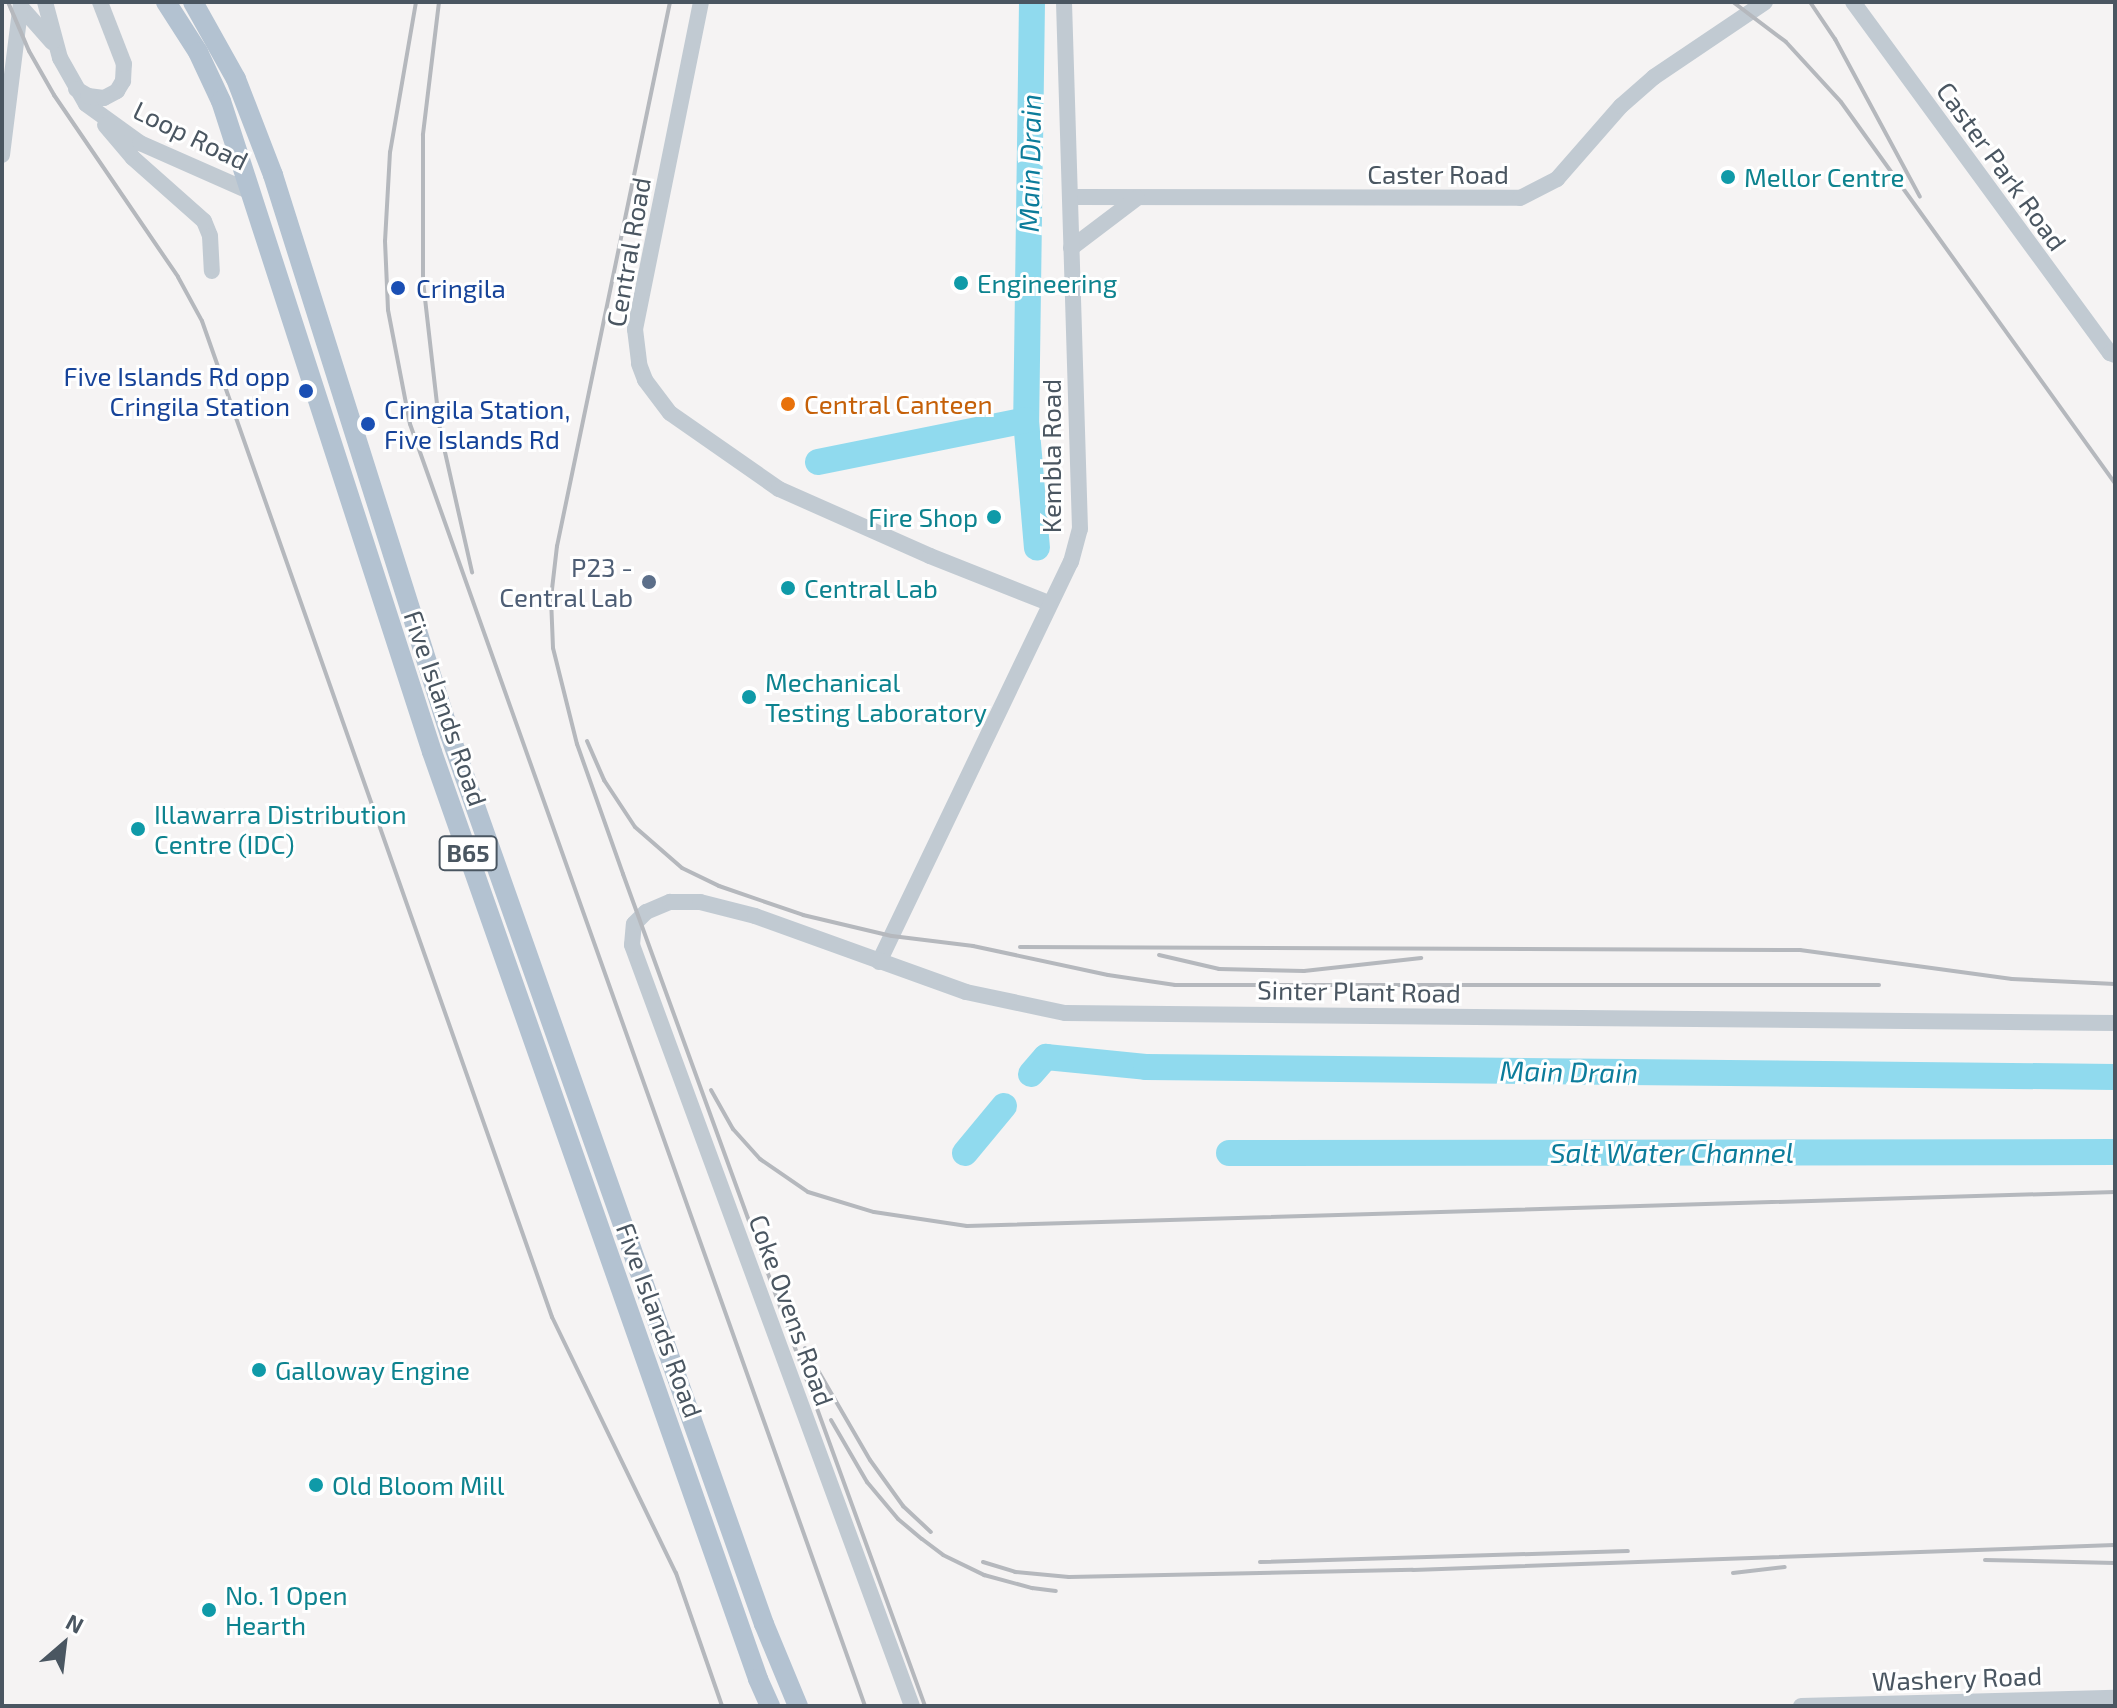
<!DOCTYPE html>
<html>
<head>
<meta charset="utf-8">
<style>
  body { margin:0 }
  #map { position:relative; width:2117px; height:1708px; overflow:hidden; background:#f5f3f3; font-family:"Exo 2",sans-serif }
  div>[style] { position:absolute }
  .river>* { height:26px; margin:-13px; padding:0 13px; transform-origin:13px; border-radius:13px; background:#90daee }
  .minor>* { height:16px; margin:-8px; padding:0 8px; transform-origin:8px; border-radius:8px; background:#c1cad2 }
  .major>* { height:20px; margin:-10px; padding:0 10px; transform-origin:10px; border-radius:10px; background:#b3c2d1 }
  .rail>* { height:4px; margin:-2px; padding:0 2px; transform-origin:2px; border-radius:2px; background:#b5b8bd }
  .dots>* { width:22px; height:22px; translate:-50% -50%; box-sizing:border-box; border:4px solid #fff; border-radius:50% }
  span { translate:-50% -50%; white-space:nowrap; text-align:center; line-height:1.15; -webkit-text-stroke:6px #fff; paint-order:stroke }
  .shield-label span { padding:2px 6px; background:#fff; border:2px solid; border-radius:6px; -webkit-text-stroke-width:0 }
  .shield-label { font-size:24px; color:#4a5661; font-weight:700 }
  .street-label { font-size:26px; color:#4a5661 }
  .culture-label { font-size:26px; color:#0d838f }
  .left { translate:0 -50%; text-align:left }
  .right { translate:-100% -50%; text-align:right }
  .transit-label { font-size:26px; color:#164399 }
  .food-label { font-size:26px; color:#c56008 }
  .service-label { font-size:26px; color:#4e5e75 }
  .water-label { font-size:28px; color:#0c7c9b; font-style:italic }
  .frame { position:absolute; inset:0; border:4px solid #4a5661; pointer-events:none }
  .north { position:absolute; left:24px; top:1604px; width:80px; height:80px; -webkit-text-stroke:6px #fff; paint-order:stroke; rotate:28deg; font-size:22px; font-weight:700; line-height:32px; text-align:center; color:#4a5661 }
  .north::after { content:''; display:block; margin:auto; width:28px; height:36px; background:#4a5661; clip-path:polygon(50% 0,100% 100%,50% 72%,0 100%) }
</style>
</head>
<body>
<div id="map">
  <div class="river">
    <i style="left:1032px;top:2px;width:418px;rotate:90.8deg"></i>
    <i style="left:1026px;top:420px;width:128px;rotate:85.1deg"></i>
    <i style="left:818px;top:462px;width:212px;rotate:-11.4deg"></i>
    <i style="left:1031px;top:1074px;width:23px;rotate:-49deg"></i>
    <i style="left:1046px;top:1057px;width:100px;rotate:5.7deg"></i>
    <i style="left:1146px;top:1067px;width:969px;rotate:0.59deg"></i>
    <i style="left:965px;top:1153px;width:61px;rotate:-50.3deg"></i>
    <i style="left:1229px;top:1153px;width:886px;rotate:-0.06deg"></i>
  </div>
  <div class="minor">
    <i style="left:45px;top:2px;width:58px;rotate:75deg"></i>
    <i style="left:60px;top:58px;width:53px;rotate:60.5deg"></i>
    <i style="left:86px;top:104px;width:67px;rotate:35.8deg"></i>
    <i style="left:140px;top:143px;width:121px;rotate:23.8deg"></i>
    <i style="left:701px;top:2px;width:334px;rotate:101.4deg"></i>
    <i style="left:635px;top:329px;width:35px;rotate:83deg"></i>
    <i style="left:639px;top:364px;width:17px;rotate:69deg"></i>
    <i style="left:645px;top:380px;width:41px;rotate:52.9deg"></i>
    <i style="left:670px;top:413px;width:133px;rotate:34.9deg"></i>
    <i style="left:779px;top:489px;width:165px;rotate:23.9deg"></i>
    <i style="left:930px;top:556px;width:128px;rotate:21.6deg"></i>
    <i style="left:1853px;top:2px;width:435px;rotate:53.8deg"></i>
    <i style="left:2110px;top:353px;width:5px;rotate:22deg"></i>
    <i style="left:21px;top:7px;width:47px;rotate:48.5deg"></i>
    <i style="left:76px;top:89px;width:14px;rotate:30deg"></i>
    <i style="left:88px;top:96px;width:16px;rotate:7deg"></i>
    <i style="left:104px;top:98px;width:15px;rotate:-28deg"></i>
    <i style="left:117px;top:91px;width:12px;rotate:-59deg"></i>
    <i style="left:123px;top:81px;width:17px;rotate:-87deg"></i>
    <i style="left:124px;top:64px;width:66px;rotate:-111.2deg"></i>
    <i style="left:105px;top:125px;width:43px;rotate:49.7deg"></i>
    <i style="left:133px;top:158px;width:95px;rotate:41.6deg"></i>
    <i style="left:204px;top:221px;width:16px;rotate:68deg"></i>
    <i style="left:210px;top:236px;width:35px;rotate:87deg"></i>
    <i style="left:2px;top:155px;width:154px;rotate:-82.9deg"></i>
    <i style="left:1070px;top:197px;width:450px;rotate:0.1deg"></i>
    <i style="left:1520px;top:198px;width:42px;rotate:-27.2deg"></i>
    <i style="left:1557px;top:179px;width:97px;rotate:-48.8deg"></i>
    <i style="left:1621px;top:106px;width:44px;rotate:-41.3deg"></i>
    <i style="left:1654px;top:77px;width:134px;rotate:-34deg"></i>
    <i style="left:1071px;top:248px;width:83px;rotate:-37.1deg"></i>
    <i style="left:879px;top:962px;width:444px;rotate:-64.4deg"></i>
    <i style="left:1071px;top:562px;width:34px;rotate:-75deg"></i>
    <i style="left:1080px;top:529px;width:527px;rotate:-91.74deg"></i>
    <i style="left:912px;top:1706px;width:811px;rotate:-110.2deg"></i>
    <i style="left:632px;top:945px;width:21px;rotate:-85deg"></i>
    <i style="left:634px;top:924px;width:17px;rotate:-45deg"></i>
    <i style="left:646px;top:912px;width:26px;rotate:-23deg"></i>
    <i style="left:670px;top:902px;width:30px"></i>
    <i style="left:700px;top:902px;width:57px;rotate:14.3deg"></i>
    <i style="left:755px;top:916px;width:224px;rotate:19.8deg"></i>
    <i style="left:966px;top:992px;width:101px;rotate:12deg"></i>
    <i style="left:1065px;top:1013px;width:1050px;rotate:0.55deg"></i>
    <i style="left:1801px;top:1706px;width:314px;rotate:-1.5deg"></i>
  </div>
  <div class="major">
    <i style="left:166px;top:2px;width:59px;rotate:57.4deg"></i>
    <i style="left:198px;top:52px;width:54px;rotate:64.9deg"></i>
    <i style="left:221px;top:101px;width:684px;rotate:72.04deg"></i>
    <i style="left:432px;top:752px;width:983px;rotate:70.62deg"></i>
    <i style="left:758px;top:1679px;width:30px;rotate:66deg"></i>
    <i style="left:193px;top:2px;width:88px;rotate:60.8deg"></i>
    <i style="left:236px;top:79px;width:103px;rotate:68.9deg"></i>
    <i style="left:273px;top:175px;width:587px;rotate:72.46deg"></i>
    <i style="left:450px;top:735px;width:943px;rotate:70.55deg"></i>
    <i style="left:764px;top:1624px;width:89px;rotate:67.5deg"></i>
  </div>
  <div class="rail">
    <i style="left:8px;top:2px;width:53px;rotate:66.8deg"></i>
    <i style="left:29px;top:51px;width:51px;rotate:60.4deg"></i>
    <i style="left:54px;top:95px;width:220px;rotate:55.7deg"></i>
    <i style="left:178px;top:277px;width:50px;rotate:61.4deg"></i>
    <i style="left:202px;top:321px;width:1056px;rotate:70.64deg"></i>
    <i style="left:552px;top:1317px;width:284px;rotate:64.2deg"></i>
    <i style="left:676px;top:1573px;width:141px;rotate:70.9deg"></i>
    <i style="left:416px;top:2px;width:152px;rotate:99.8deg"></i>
    <i style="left:390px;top:152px;width:89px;rotate:93.2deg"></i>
    <i style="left:385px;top:241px;width:69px;rotate:87.5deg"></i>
    <i style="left:388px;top:310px;width:116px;rotate:79.1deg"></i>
    <i style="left:410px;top:424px;width:1360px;rotate:70.46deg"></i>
    <i style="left:439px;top:2px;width:134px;rotate:96.9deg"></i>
    <i style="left:423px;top:135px;width:146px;rotate:90deg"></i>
    <i style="left:423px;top:281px;width:150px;rotate:83.5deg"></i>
    <i style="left:440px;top:430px;width:146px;rotate:77.3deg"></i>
    <i style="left:670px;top:2px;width:556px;rotate:101.73deg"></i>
    <i style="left:557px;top:546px;width:52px;rotate:96.6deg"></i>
    <i style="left:551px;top:598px;width:50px;rotate:87.7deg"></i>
    <i style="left:553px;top:648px;width:99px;rotate:76deg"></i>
    <i style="left:577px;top:744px;width:138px;rotate:70.5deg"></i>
    <i style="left:623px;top:874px;width:885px;rotate:70.05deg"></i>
    <i style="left:1733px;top:2px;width:66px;rotate:37deg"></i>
    <i style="left:1786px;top:42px;width:81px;rotate:47.5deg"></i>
    <i style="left:1841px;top:102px;width:469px;rotate:54.3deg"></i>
    <i style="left:1810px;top:2px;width:45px;rotate:56deg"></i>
    <i style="left:1835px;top:39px;width:179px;rotate:61.7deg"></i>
    <i style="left:587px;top:741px;width:43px;rotate:66.4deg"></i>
    <i style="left:604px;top:780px;width:56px;rotate:56.6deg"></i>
    <i style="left:635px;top:827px;width:62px;rotate:41.1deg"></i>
    <i style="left:682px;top:868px;width:41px;rotate:25.9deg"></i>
    <i style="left:719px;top:886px;width:89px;rotate:19deg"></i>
    <i style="left:803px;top:915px;width:91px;rotate:13.3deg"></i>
    <i style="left:892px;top:936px;width:82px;rotate:7deg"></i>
    <i style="left:973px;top:946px;width:138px;rotate:12.1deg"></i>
    <i style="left:1108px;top:975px;width:68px;rotate:8.5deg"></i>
    <i style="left:1175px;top:985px;width:704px"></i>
    <i style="left:1020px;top:947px;width:780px;rotate:0.22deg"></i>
    <i style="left:1800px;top:950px;width:214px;rotate:7.8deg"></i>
    <i style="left:2012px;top:979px;width:103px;rotate:2.8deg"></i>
    <i style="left:1159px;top:955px;width:62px;rotate:13.1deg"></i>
    <i style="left:1219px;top:969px;width:85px;rotate:1.3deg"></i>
    <i style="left:1304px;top:971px;width:118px;rotate:-6.3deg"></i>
    <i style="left:711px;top:1090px;width:45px;rotate:60.6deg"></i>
    <i style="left:733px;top:1129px;width:40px;rotate:48deg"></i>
    <i style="left:760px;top:1159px;width:58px;rotate:34.5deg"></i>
    <i style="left:808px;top:1192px;width:69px;rotate:16.9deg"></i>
    <i style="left:874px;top:1212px;width:94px;rotate:8.6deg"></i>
    <i style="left:967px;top:1226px;width:1149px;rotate:-1.7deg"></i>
    <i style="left:805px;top:1348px;width:129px;rotate:59.9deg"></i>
    <i style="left:870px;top:1460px;width:57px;rotate:54.3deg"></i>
    <i style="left:903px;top:1506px;width:38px;rotate:43deg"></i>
    <i style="left:831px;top:1420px;width:72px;rotate:59.9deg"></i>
    <i style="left:867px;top:1482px;width:48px;rotate:50deg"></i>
    <i style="left:898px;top:1519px;width:31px;rotate:40deg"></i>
    <i style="left:922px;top:1539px;width:26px;rotate:37deg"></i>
    <i style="left:943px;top:1555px;width:46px;rotate:26deg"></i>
    <i style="left:984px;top:1575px;width:50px;rotate:15.2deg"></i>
    <i style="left:1032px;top:1588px;width:24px;rotate:7deg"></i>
    <i style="left:1985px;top:1560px;width:130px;rotate:1.3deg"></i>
    <i style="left:983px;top:1562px;width:34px;rotate:17deg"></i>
    <i style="left:1015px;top:1572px;width:54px;rotate:5.3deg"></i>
    <i style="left:1069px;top:1577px;width:344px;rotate:-1.2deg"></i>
    <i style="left:1413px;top:1570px;width:702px;rotate:-2.04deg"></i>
    <i style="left:1260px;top:1562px;width:368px;rotate:-1.7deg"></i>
    <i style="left:1733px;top:1573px;width:52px;rotate:-6.6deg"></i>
  </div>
  <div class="dots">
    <i style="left:1728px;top:177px;background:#0f9aa8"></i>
    <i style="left:961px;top:283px;background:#0f9aa8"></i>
    <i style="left:398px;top:288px;background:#1a4fb4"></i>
    <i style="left:306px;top:391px;background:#1a4fb4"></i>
    <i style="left:788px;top:404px;background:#e8710a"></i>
    <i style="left:368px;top:424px;background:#1a4fb4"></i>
    <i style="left:994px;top:517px;background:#0f9aa8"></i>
    <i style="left:649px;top:582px;background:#5c6f8a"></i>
    <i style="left:788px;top:588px;background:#0f9aa8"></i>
    <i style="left:749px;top:697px;background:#0f9aa8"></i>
    <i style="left:138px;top:829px;background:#0f9aa8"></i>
    <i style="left:259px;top:1370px;background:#0f9aa8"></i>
    <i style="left:316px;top:1485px;background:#0f9aa8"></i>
    <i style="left:209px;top:1610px;background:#0f9aa8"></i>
  </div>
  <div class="shield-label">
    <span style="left:468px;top:853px">B65</span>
  </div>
  <div class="street-label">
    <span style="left:191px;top:135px;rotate:26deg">Loop Road</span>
    <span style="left:2002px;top:166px;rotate:54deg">Caster Park Road</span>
    <span style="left:1438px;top:174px">Caster Road</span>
    <span style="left:628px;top:252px;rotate:-80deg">Central Road</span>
    <span style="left:1051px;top:456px;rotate:-90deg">Kembla Road</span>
    <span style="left:446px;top:708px;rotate:71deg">Five Islands Road</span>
    <span style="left:1359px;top:991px;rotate:1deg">Sinter Plant Road</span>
    <span style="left:792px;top:1310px;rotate:70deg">Coke Ovens Road</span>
    <span style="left:660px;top:1320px;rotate:70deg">Five Islands Road</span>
    <span style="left:1957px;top:1678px;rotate:-2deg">Washery Road</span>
  </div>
  <div class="culture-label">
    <span class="left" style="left:1744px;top:177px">Mellor Centre</span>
    <span class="left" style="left:977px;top:283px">Engineering</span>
    <span class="right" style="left:978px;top:517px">Fire Shop</span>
    <span class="left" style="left:804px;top:588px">Central Lab</span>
    <span class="left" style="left:765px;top:697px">Mechanical<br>Testing Laboratory</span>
    <span class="left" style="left:154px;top:829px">Illawarra Distribution<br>Centre (IDC)</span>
    <span class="left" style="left:275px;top:1370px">Galloway Engine</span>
    <span class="left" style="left:332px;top:1485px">Old Bloom Mill</span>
    <span class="left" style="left:225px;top:1610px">No. 1 Open<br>Hearth</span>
  </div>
  <div class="transit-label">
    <span class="left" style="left:416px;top:288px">Cringila</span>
    <span class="right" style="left:290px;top:391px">Five Islands Rd opp<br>Cringila Station</span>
    <span class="left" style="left:384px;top:424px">Cringila Station,<br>Five Islands Rd</span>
  </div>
  <div class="food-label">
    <span class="left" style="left:804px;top:404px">Central Canteen</span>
  </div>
  <div class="service-label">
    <span class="right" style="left:633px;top:582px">P23 -<br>Central Lab</span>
  </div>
  <div class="water-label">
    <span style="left:1029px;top:163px;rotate:-89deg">Main Drain</span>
    <span style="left:1569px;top:1071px;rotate:1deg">Main Drain</span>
    <span style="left:1672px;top:1152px">Salt Water Channel</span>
  </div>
  <div class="frame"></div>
  <div class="north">N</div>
</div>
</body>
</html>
